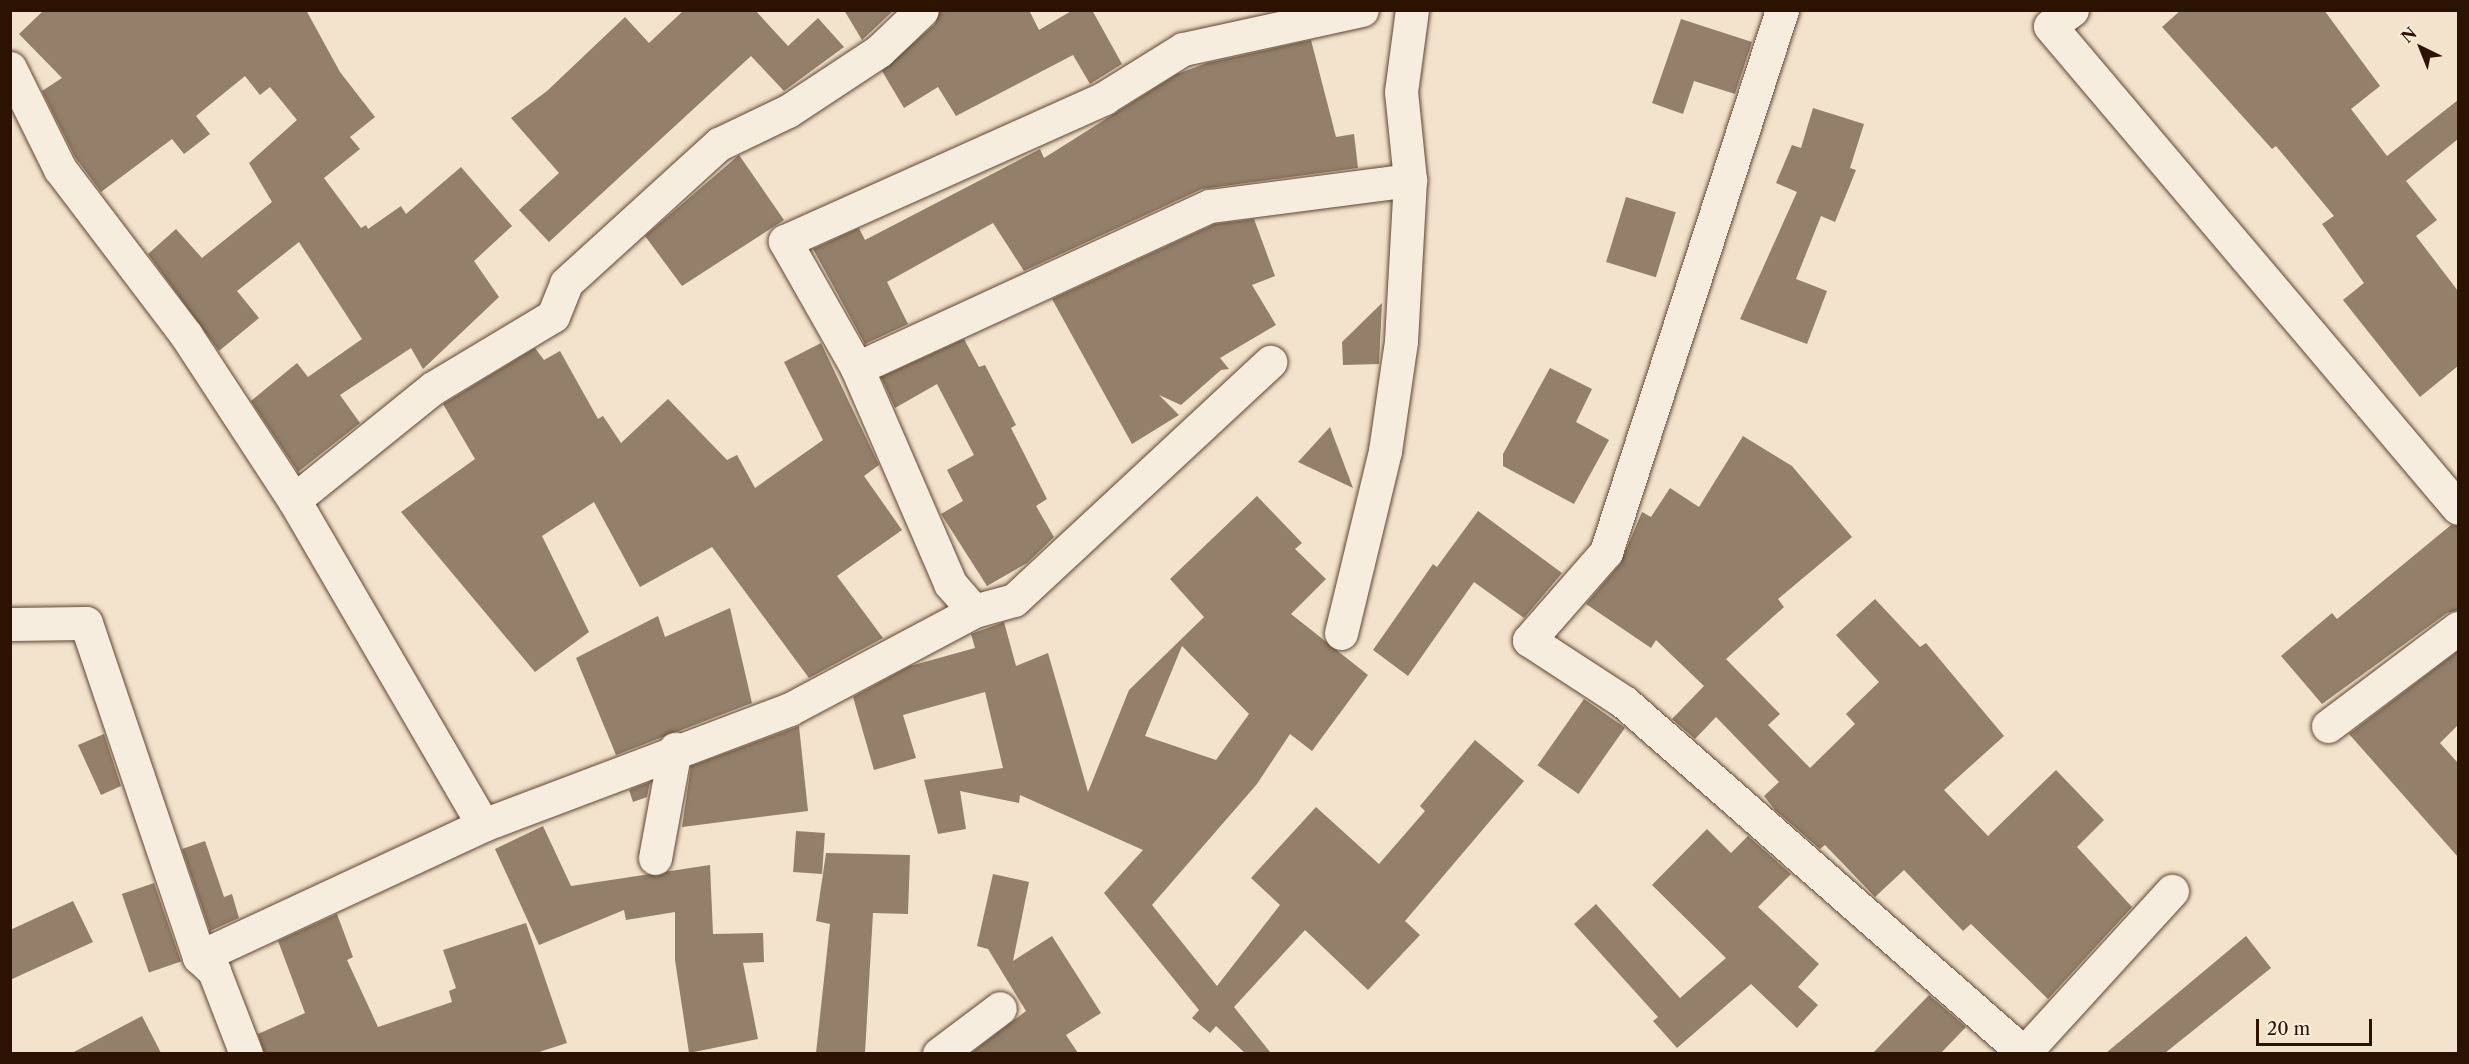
<!DOCTYPE html>
<html>
<head>
<meta charset="utf-8">
<style>
  body { margin:0 }
  #map { position:relative; width:2469px; height:1064px; overflow:hidden; background:#f3e3cc; font-family:"Libre Caslon Text",serif }
  div>[style] { position:absolute }
  .building>* { inset:0; background:#937f6a; transform-origin:0 0 }
  .roads { filter:drop-shadow(0 0 2px #5e4633) drop-shadow(0 0 2px #5e4633) }
  .street>* { height:33px; margin:-16.5px; padding:0 16.5px; transform-origin:16.5px; border-radius:16.5px; background:#f7edde }
  span { translate:-50% -50%; white-space:nowrap; text-align:center; line-height:1.15; -webkit-text-stroke:6px #f7edde; paint-order:stroke }
  .frame { position:absolute; inset:0; border:12px solid #2c1200; pointer-events:none }
  .north { position:absolute; left:2391px; top:18px; width:60px; height:60px; -webkit-text-stroke:4px #f7edde; paint-order:stroke; rotate:317deg; font-size:16px; font-weight:700; line-height:24px; text-align:center; color:#2c1200 }
  .north::after { content:''; display:block; margin:auto; width:21px; height:27px; background:#2c1200; clip-path:polygon(50% 0,100% 100%,50% 72%,0 100%) }
  .scale { position:absolute; left:2256px; top:1019px; width:116px; height:27px; box-sizing:border-box; border:3px solid #2c1200; border-top:0; padding-left:8px; font-size:18px; line-height:21px; white-space:nowrap; color:#2c1200; -webkit-text-stroke:4px #f7edde; paint-order:stroke }
</style>
</head>
<body>
<div id="map">
  <div class="building">
    <i style="clip-path:polygon(44px 10px,306px 10px,340px 72px,375px 117px,350px 137px,360px 149px,324px 178px,361px 228px,366px 225px,368px 229px,401px 206px,406px 214px,461px 167px,512px 226px,474px 261px,499px 297px,423px 369px,411px 348px,340px 395px,360px 423px,298px 472px,251px 401px,297px 363px,308px 377px,362px 339px,299px 242px,237px 291px,259px 318px,219px 351px,148px 254px,176px 229px,202px 258px,272px 202px,249px 163px,297px 120px,270px 87px,260px 95px,245px 76px,196px 116px,210px 134px,184px 154px,172px 139px,101px 192px,75px 157px,42px 91px,62px 78px,19px 34px)"></i>
    <i style="clip-path:polygon(684px 10px,755px 10px,788px 46px,818px 18px,844px 47px,784px 91px,751px 56px,549px 242px,519px 210px,559px 173px,511px 118px,547px 91px,625px 17px,649px 43px)"></i>
    <i style="clip-path:polygon(844px 10px,894px 10px,862px 40px)"></i>
    <i style="clip-path:polygon(940px 10px,1029px 10px,1039px 30px,1073px 10px,1092px 10px,1122px 64px,1090px 84px,1073px 55px,956px 116px,938px 87px,904px 108px,882px 71px,935px 24px)"></i>
    <i style="clip-path:polygon(2181px 10px,2324px 10px,2380px 86px,2351px 109px,2387px 156px,2458px 100px,2458px 139px,2406px 181px,2437px 220px,2416px 236px,2458px 291px,2458px 366px,2420px 397px,2343px 300px,2364px 283px,2322px 224px,2334px 216px,2276px 146px,2272px 149px,2162px 27px)"></i>
    <i style="clip-path:polygon(1681px 19px,1752px 42px,1735px 94px,1694px 81px,1683px 114px,1652px 103px)"></i>
    <i style="clip-path:polygon(1311px 40px,1336px 137px,1354px 134px,1358px 168px,1202px 189px,1024px 271px,993px 223px,887px 282px,908px 324px,865px 344px,813px 249px,859px 228px,865px 240px,1040px 149px,1044px 158px,1177px 74px,1207px 63px)"></i>
    <i style="clip-path:polygon(1813px 108px,1864px 124px,1850px 168px,1856px 170px,1835px 222px,1821px 216px,1796px 279px,1827px 291px,1807px 344px,1740px 319px,1797px 192px,1776px 183px,1792px 145px,1801px 148px)"></i>
    <i style="clip-path:polygon(739px 155px,784px 220px,682px 286px,645px 236px)"></i>
    <i style="left:1626px;top:197px;width:52px;height:68px;rotate:17deg"></i>
    <i style="clip-path:polygon(1254px 219px,1275px 276px,1252px 285px,1276px 325px,1220px 358px,1229px 369px,1221px 370px,1181px 405px,1159px 395px,1179px 415px,1132px 444px,1052px 299px,1215px 224px)"></i>
    <i style="clip-path:polygon(1382px 303px,1379px 364px,1343px 365px,1342px 342px)"></i>
    <i style="clip-path:polygon(964px 339px,979px 367px,985px 365px,1016px 425px,1011px 428px,1047px 499px,1036px 506px,1054px 537px,1027px 563px,987px 586px,941px 514px,963px 501px,947px 470px,974px 455px,937px 384px,895px 408px,881px 377px)"></i>
    <i style="clip-path:polygon(821px 343px,879px 465px,864px 476px,902px 530px,837px 576px,883px 638px,809px 678px,712px 547px,640px 587px,594px 502px,542px 536px,589px 632px,535px 672px,401px 512px,475px 459px,443px 404px,535px 348px,544px 360px,560px 351px,598px 419px,603px 416px,621px 443px,668px 399px,727px 460px,737px 455px,755px 488px,823px 440px,784px 362px)"></i>
    <i style="clip-path:polygon(1550px 368px,1592px 389px,1576px 422px,1609px 440px,1574px 504px,1503px 466px,1503px 454px)"></i>
    <i style="clip-path:polygon(1330px 427px,1353px 488px,1298px 462px)"></i>
    <i style="clip-path:polygon(1743px 436px,1792px 466px,1852px 537px,1778px 599px,1784px 607px,1726px 659px,1780px 714px,1768px 725px,1810px 768px,1855px 724px,1846px 714px,1879px 682px,1836px 635px,1875px 599px,1920px 647px,1926px 643px,2004px 736px,1944px 790px,1988px 836px,2056px 770px,2104px 820px,2077px 847px,2132px 907px,2048px 999px,1971px 924px,1963px 931px,1904px 870px,1875px 897px,1825px 845px,1820px 849px,1775px 810px,1764px 796px,1779px 782px,1716px 717px,1695px 739px,1672px 719px,1704px 686px,1656px 640px,1651px 648px,1586px 604px,1620px 564px,1642px 512px,1651px 517px,1670px 488px,1699px 507px)"></i>
    <i style="clip-path:polygon(evenodd,1257px 496px,1302px 543px,1295px 549px,1326px 579px,1291px 614px,1368px 675px,1312px 751px,1290px 734px,1257px 784px,1152px 905px,1217px 986px,1280px 905px,1251px 878px,1316px 807px,1379px 864px,1425px 811px,1420px 806px,1475px 740px,1524px 781px,1405px 921px,1420px 935px,1368px 990px,1305px 930px,1234px 1007px,1270px 1052px,1245px 1053px,1216px 1026px,1210px 1033px,1192px 1018px,1199px 1010px,1104px 893px,1143px 850px,1020px 795px,1019px 803px,960px 791px,966px 829px,938px 834px,924px 780px,1003px 768px,985px 692px,903px 715px,916px 758px,874px 770px,853px 697px,910px 666px,975px 648px,971px 634px,1004px 622px,1016px 666px,1048px 653px,1088px 792px,1129px 690px,1204px 617px,1170px 579px,1257px 496px,1182px 646px,1249px 714px,1216px 760px,1145px 736px,1182px 646px)"></i>
    <i style="clip-path:polygon(1478px 511px,1562px 573px,1524px 618px,1474px 582px,1408px 676px,1373px 650px,1433px 564px,1437px 567px)"></i>
    <i style="clip-path:polygon(2451px 525px,2458px 526px,2458px 610px,2447px 613px,2322px 704px,2281px 656px,2332px 613px,2337px 619px)"></i>
    <i style="clip-path:polygon(730px 608px,752px 703px,616px 755px,576px 658px,658px 616px,665px 637px)"></i>
    <i style="clip-path:polygon(2458px 651px,2458px 725px,2440px 743px,2458px 763px,2458px 857px,2349px 734px)"></i>
    <i style="left:1584px;top:699px;width:50px;height:81px;rotate:35deg"></i>
    <i style="clip-path:polygon(799px 726px,808px 811px,682px 827px,691px 766px)"></i>
    <i style="clip-path:polygon(104px 734px,121px 786px,101px 795px,78px 745px)"></i>
    <i style="clip-path:polygon(650px 782px,647px 797px,633px 802px,629px 790px)"></i>
    <i style="clip-path:polygon(543px 826px,571px 886px,710px 865px,713px 934px,763px 933px,764px 962px,743px 963px,758px 1039px,689px 1053px,675px 960px,675px 912px,626px 920px,624px 910px,539px 945px,495px 849px)"></i>
    <i style="clip-path:polygon(1707px 829px,1731px 853px,1748px 836px,1791px 874px,1758px 907px,1819px 964px,1798px 987px,1818px 1005px,1797px 1028px,1751px 984px,1677px 1048px,1653px 1021px,1658px 1017px,1574px 924px,1596px 904px,1680px 998px,1726px 958px,1652px 885px)"></i>
    <i style="left:796px;top:831px;width:29px;height:41px;rotate:4deg"></i>
    <i style="clip-path:polygon(205px 841px,224px 897px,232px 894px,239px 918px,210px 931px,182px 849px)"></i>
    <i style="clip-path:polygon(826px 853px,910px 855px,908px 914px,873px 913px,865px 1053px,816px 1053px,830px 924px,816px 921px)"></i>
    <i style="clip-path:polygon(993px 874px,1029px 882px,1013px 961px,1052px 936px,1101px 1013px,1066px 1035px,1078px 1053px,971px 1053px,1026px 1011px,988px 949px,977px 946px)"></i>
    <i style="left:154px;top:883px;width:83px;height:34px;rotate:71deg"></i>
    <i style="clip-path:polygon(73px 901px,93px 942px,10px 980px,10px 930px)"></i>
    <i style="clip-path:polygon(337px 914px,353px 957px,347px 960px,378px 1027px,452px 1002px,449px 991px,456px 988px,443px 950px,526px 923px,567px 1043px,536px 1053px,264px 1053px,258px 1034px,305px 1013px,278px 941px)"></i>
    <i style="clip-path:polygon(2246px 936px,2271px 968px,2165px 1053px,2106px 1053px)"></i>
    <i style="clip-path:polygon(1929px 995px,1966px 1027px,1941px 1053px,1873px 1053px)"></i>
    <i style="clip-path:polygon(142px 1016px,161px 1053px,72px 1053px)"></i>
  </div>
  <div class="roads">
    <div class="street">
      <i style="left:1782px;top:10px;width:570px;rotate:107.99deg"></i>
      <i style="left:1606px;top:552px;width:117px;rotate:131.2deg"></i>
      <i style="left:1529px;top:640px;width:113px;rotate:33.1deg"></i>
      <i style="left:1624px;top:702px;width:532px;rotate:41.27deg"></i>
      <i style="left:2072px;top:10px;width:27px;rotate:144deg"></i>
      <i style="left:2050px;top:26px;width:631px;rotate:49.75deg"></i>
      <i style="left:10px;top:68px;width:113px;rotate:63.7deg"></i>
      <i style="left:60px;top:169px;width:208px;rotate:52.8deg"></i>
      <i style="left:186px;top:335px;width:197px;rotate:56.8deg"></i>
      <i style="left:294px;top:500px;width:376px;rotate:59.8deg"></i>
      <i style="left:857px;top:368px;width:388px;rotate:-24.7deg"></i>
      <i style="left:1210px;top:206px;width:202px;rotate:-7.4deg"></i>
      <i style="left:294px;top:500px;width:179px;rotate:-38.9deg"></i>
      <i style="left:433px;top:388px;width:140px;rotate:-31deg"></i>
      <i style="left:553px;top:316px;width:35px;rotate:-68deg"></i>
      <i style="left:566px;top:283px;width:207px;rotate:-42.3deg"></i>
      <i style="left:719px;top:144px;width:76px;rotate:-25.6deg"></i>
      <i style="left:788px;top:111px;width:109px;rotate:-33.4deg"></i>
      <i style="left:879px;top:51px;width:59px;rotate:-43.6deg"></i>
      <i style="left:974px;top:611px;width:41px;rotate:-15.4deg"></i>
      <i style="left:1014px;top:600px;width:350px;rotate:-42.9deg"></i>
      <i style="left:10px;top:624px;width:76px;rotate:-0.8deg"></i>
      <i style="left:86px;top:623px;width:353px;rotate:71.3deg"></i>
      <i style="left:199px;top:957px;width:21px;rotate:43deg"></i>
      <i style="left:214px;top:971px;width:89px;rotate:68.9deg"></i>
      <i style="left:1341px;top:633px;width:187px;rotate:-76.4deg"></i>
      <i style="left:1385px;top:451px;width:111px;rotate:-81.7deg"></i>
      <i style="left:1401px;top:341px;width:161px;rotate:-86.8deg"></i>
      <i style="left:1410px;top:180px;width:88px;rotate:-95.8deg"></i>
      <i style="left:1401px;top:92px;width:83px;rotate:-82.4deg"></i>
      <i style="left:2328px;top:726px;width:163px;rotate:-37deg"></i>
      <i style="left:655px;top:858px;width:111px;rotate:-79.6deg"></i>
      <i style="left:199px;top:957px;width:313px;rotate:-24.9deg"></i>
      <i style="left:483px;top:825px;width:328px;rotate:-20.7deg"></i>
      <i style="left:790px;top:709px;width:208px;rotate:-28deg"></i>
      <i style="left:974px;top:611px;width:37px;rotate:-131deg"></i>
      <i style="left:950px;top:583px;width:234px;rotate:-113.4deg"></i>
      <i style="left:857px;top:368px;width:146px;rotate:-119.6deg"></i>
      <i style="left:785px;top:241px;width:350px;rotate:-24.1deg"></i>
      <i style="left:1104px;top:98px;width:93px;rotate:-31.8deg"></i>
      <i style="left:1183px;top:49px;width:183px;rotate:-12.3deg"></i>
      <i style="left:939px;top:1054px;width:76px;rotate:-37deg"></i>
      <i style="left:2023px;top:1054px;width:221px;rotate:-47.6deg"></i>
    </div>
  </div>
  <div class="frame"></div>
  <div class="north">N</div>
  <div class="scale">20 m</div>
</div>
</body>
</html>
